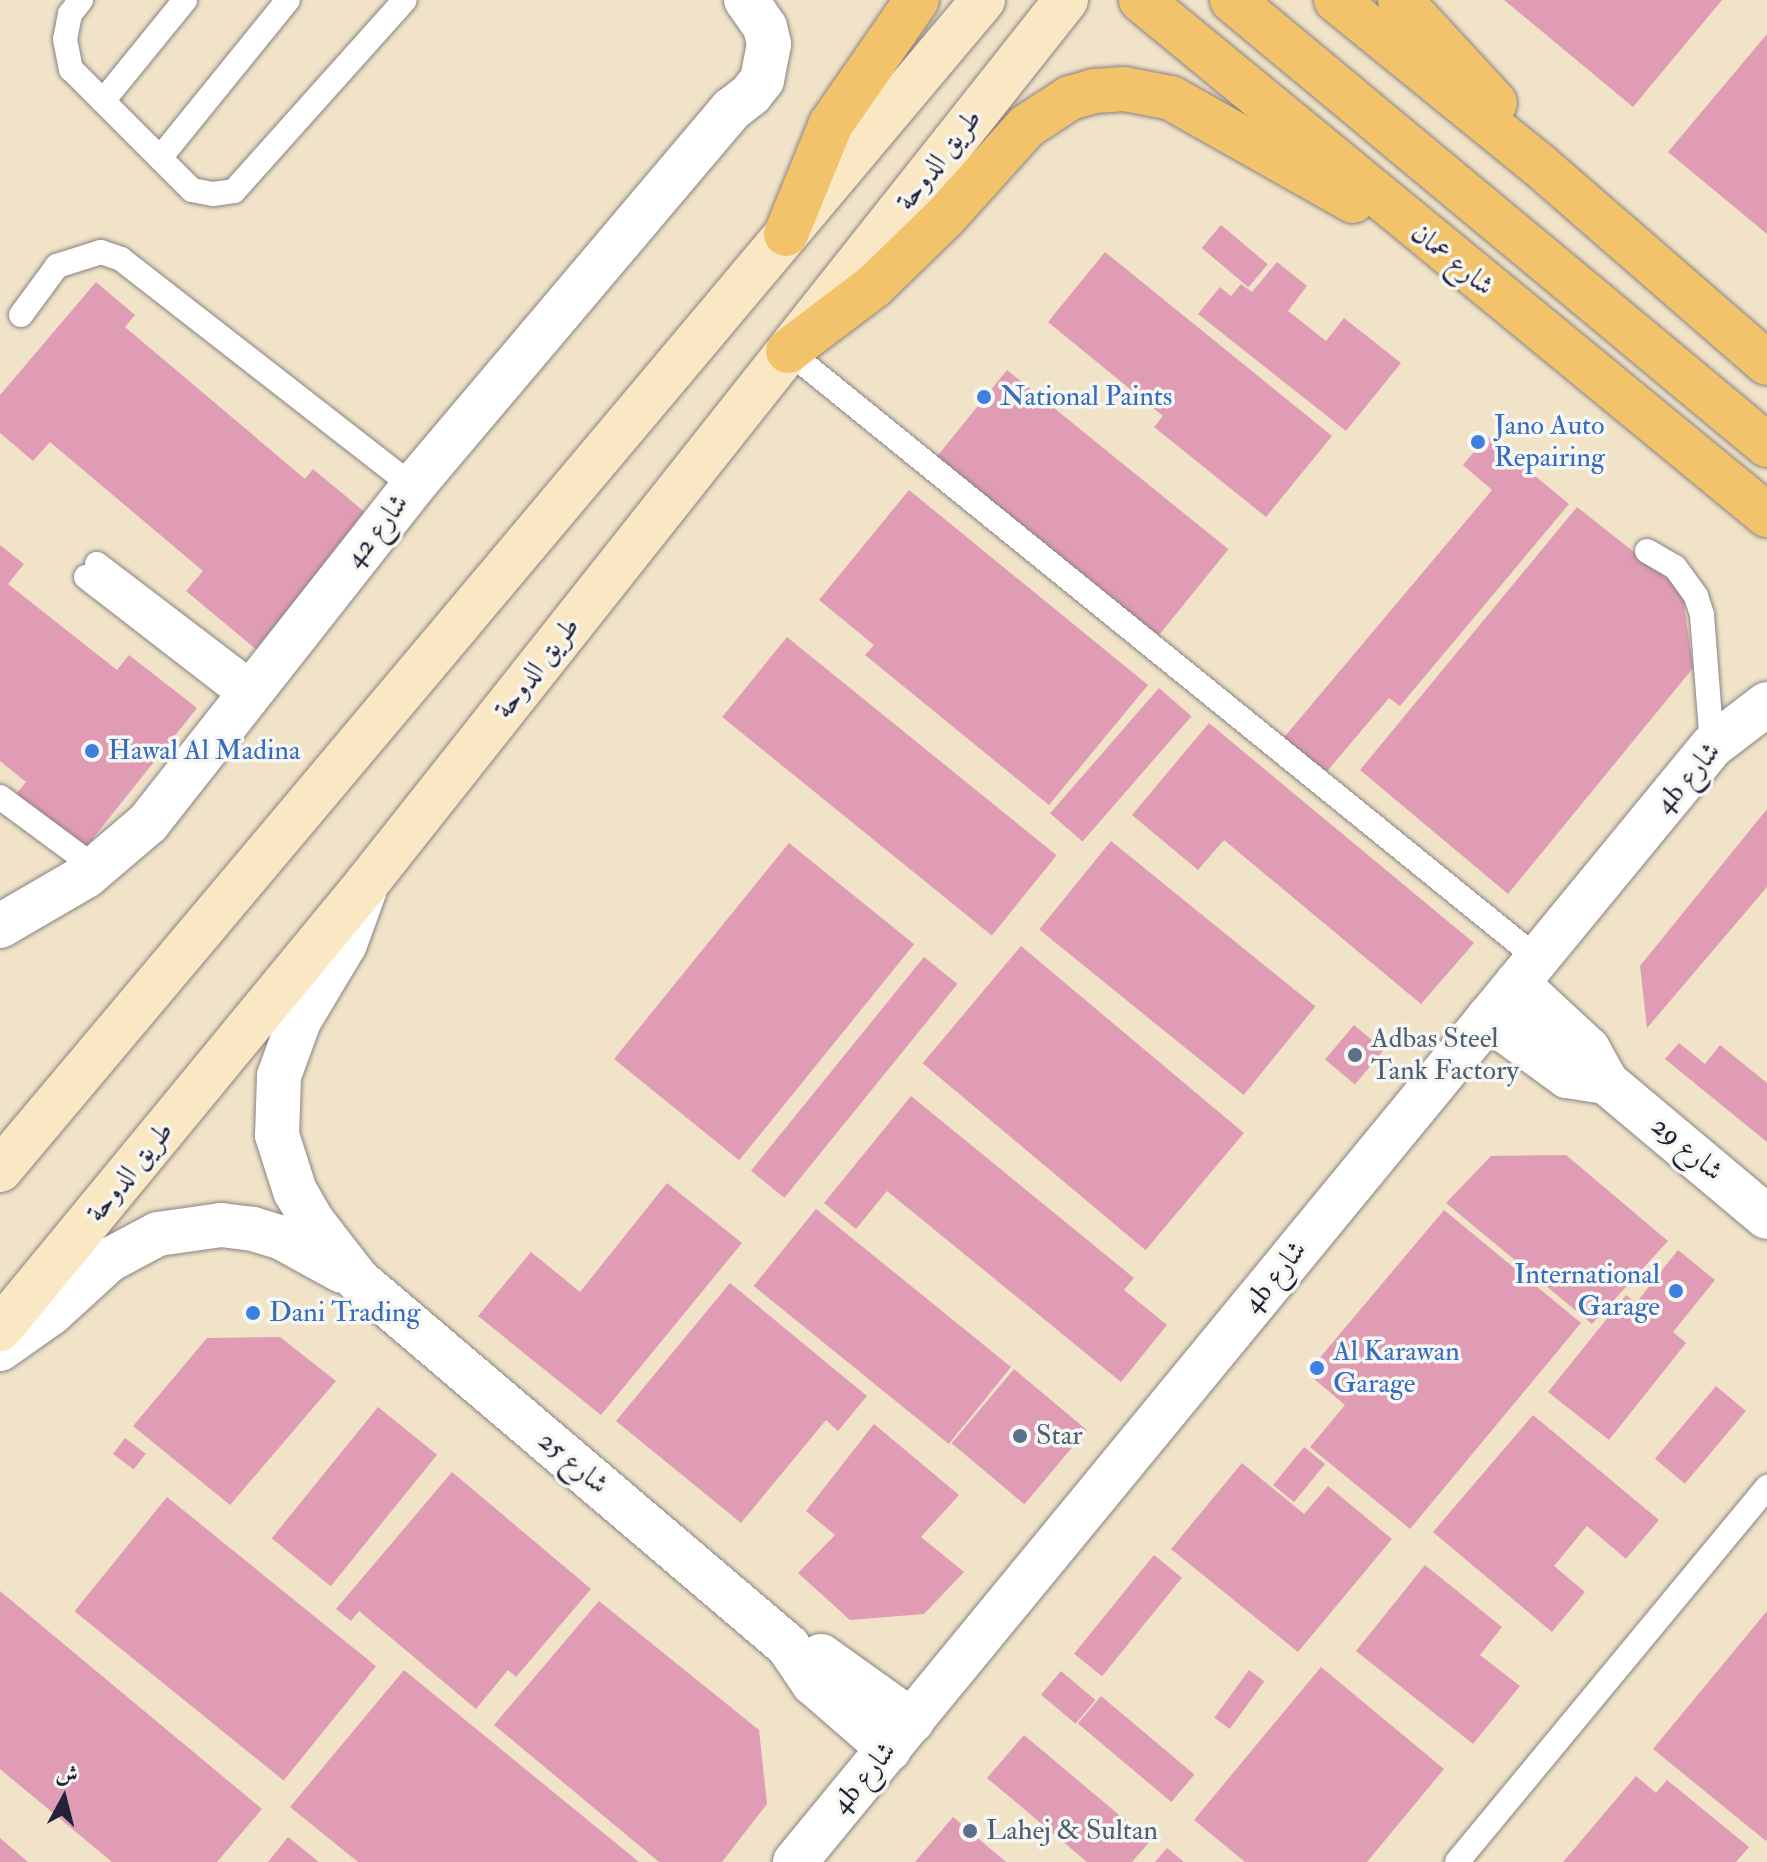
<!DOCTYPE html>
<html>
<head>
<meta charset="utf-8">
<style>
  body { margin:0 }
  #map { position:relative; width:1767px; height:1862px; overflow:hidden; background:#f0e3c8; font-family:"IM FELL Double Pica",Amiri,serif }
  div>[style] { position:absolute }
  .building>* { inset:0; background:#e19cb5; transform-origin:0 0 }
  .roads { filter:drop-shadow(0 0 2px #898282) drop-shadow(0 0 2px #898282) }
  .service>* { height:24px; margin:-12px; padding:0 12px; transform-origin:12px; border-radius:12px; background:#fff }
  .minor>* { height:44px; margin:-22px; padding:0 22px; transform-origin:22px; border-radius:22px; background:#fff }
  .secondary>* { height:44px; margin:-22px; padding:0 22px; transform-origin:22px; border-radius:22px; background:#fae7c3 }
  .primary>* { height:44px; margin:-22px; padding:0 22px; transform-origin:22px; border-radius:22px; background:#f2c36a }
  .dots>* { width:22px; height:22px; translate:-50% -50%; box-sizing:border-box; border:4px solid #f6f6f2; border-radius:50% }
  span { translate:-50% -50%; white-space:nowrap; text-align:center; line-height:1.15; -webkit-text-stroke:7px #f6f6f2; paint-order:stroke }
  .street-label { font-size:28px; color:#22223b }
  .shop-label { font-size:28px; color:#366cbe }
  .left { translate:0 -50%; text-align:left }
  .right { translate:-100% -50%; text-align:right }
  .service-label { font-size:28px; color:#4e5e75 }
  .north { position:absolute; left:24px; top:1758px; width:80px; height:80px; -webkit-text-stroke:6px #f6f6f2; paint-order:stroke; rotate:7deg; font-size:22px; font-weight:700; line-height:32px; text-align:center; color:#22223b }
  .north::after { content:''; display:block; margin:auto; width:28px; height:36px; background:#22223b; clip-path:polygon(50% 0,100% 100%,50% 72%,0 100%) }
</style>
</head>
<body>
<div id="map">
  <div class="building">
    <i style="clip-path:polygon(1504px 0,1722px 0,1633px 107px)"></i>
    <i style="clip-path:polygon(1767px 34px,1767px 234px,1668px 152px)"></i>
    <i style="left:1221px;top:225px;width:61px;height:30px;rotate:40deg"></i>
    <i style="clip-path:polygon(1105px 252px,1332px 436px,1266px 517px,1154px 427px,1163px 416px,1048px 322px)"></i>
    <i style="clip-path:polygon(1277px 262px,1307px 286px,1288px 311px,1326px 341px,1344px 318px,1401px 363px,1346px 431px,1198px 314px,1220px 287px,1231px 296px,1241px 284px,1252px 292px)"></i>
    <i style="clip-path:polygon(96px 282px,135px 315px,125px 327px,305px 479px,313px 469px,378px 523px,264px 656px,186px 591px,203px 571px,50px 442px,33px 461px,0 433px,0 395px)"></i>
    <i style="left:1007px;top:370px;width:285px;height:111px;rotate:39deg"></i>
    <i style="clip-path:polygon(1487px 436px,1569px 504px,1400px 706px,1389px 698px,1323px 776px,1281px 741px,1492px 490px,1463px 465px)"></i>
    <i style="clip-path:polygon(909px 490px,1148px 685px,1049px 805px,865px 655px,874px 645px,819px 600px)"></i>
    <i style="clip-path:polygon(1577px 507px,1682px 590px,1693px 668px,1508px 894px,1360px 770px)"></i>
    <i style="clip-path:polygon(0 545px,24px 564px,8px 584px,117px 670px,129px 655px,197px 708px,82px 852px,13px 798px,26px 782px,0 761px)"></i>
    <i style="left:787px;top:637px;width:347px;height:103px;rotate:39deg"></i>
    <i style="left:1159px;top:688px;width:43px;height:166px;rotate:41deg"></i>
    <i style="clip-path:polygon(1209px 723px,1474px 943px,1421px 1004px,1224px 840px,1198px 870px,1132px 815px)"></i>
    <i style="clip-path:polygon(1767px 809px,1767px 887px,1647px 1028px,1640px 966px)"></i>
    <i style="left:1111px;top:841px;width:263px;height:114px;rotate:39deg"></i>
    <i style="left:789px;top:843px;width:161px;height:278px;rotate:39deg"></i>
    <i style="left:1021px;top:946px;width:291px;height:153px;rotate:40deg"></i>
    <i style="left:924px;top:957px;width:43px;height:275px;rotate:39deg"></i>
    <i style="left:1354px;top:1025px;width:39px;height:45px;rotate:40deg"></i>
    <i style="clip-path:polygon(1679px 1043px,1705px 1064px,1720px 1045px,1767px 1083px,1767px 1142px,1665px 1059px)"></i>
    <i style="clip-path:polygon(911px 1096px,1134px 1278px,1124px 1290px,1167px 1325px,1121px 1382px,887px 1191px,856px 1229px,824px 1203px)"></i>
    <i style="clip-path:polygon(1566px 1155px,1668px 1241px,1592px 1324px,1446px 1203px,1491px 1156px)"></i>
    <i style="clip-path:polygon(667px 1183px,742px 1243px,601px 1415px,478px 1316px,531px 1252px,580px 1292px)"></i>
    <i style="left:816px;top:1209px;width:251px;height:99px;rotate:39deg"></i>
    <i style="clip-path:polygon(1444px 1210px,1581px 1323px,1410px 1529px,1310px 1447px,1345px 1405px,1307px 1373px)"></i>
    <i style="clip-path:polygon(1678px 1250px,1715px 1280px,1673px 1332px,1686px 1343px,1609px 1440px,1548px 1392px,1626px 1295px,1636px 1303px)"></i>
    <i style="clip-path:polygon(730px 1283px,867px 1396px,838px 1431px,826px 1420px,741px 1523px,616px 1421px)"></i>
    <i style="clip-path:polygon(280px 1337px,336px 1381px,230px 1505px,133px 1426px,207px 1338px)"></i>
    <i style="left:1014px;top:1369px;width:95px;height:97px;rotate:40deg"></i>
    <i style="left:1716px;top:1386px;width:39px;height:95px;rotate:40deg"></i>
    <i style="left:378px;top:1407px;width:76px;height:169px;rotate:39deg"></i>
    <i style="clip-path:polygon(1533px 1415px,1659px 1520px,1626px 1559px,1587px 1526px,1554px 1566px,1585px 1592px,1552px 1632px,1433px 1532px)"></i>
    <i style="clip-path:polygon(874px 1424px,959px 1495px,921px 1537px,964px 1572px,924px 1614px,850px 1620px,798px 1573px,835px 1535px,806px 1511px)"></i>
    <i style="left:125px;top:1438px;width:26px;height:20px;rotate:37deg"></i>
    <i style="left:1304px;top:1447px;width:27px;height:49px;rotate:39deg"></i>
    <i style="clip-path:polygon(1242px 1463px,1304px 1514px,1328px 1486px,1392px 1539px,1298px 1652px,1171px 1549px)"></i>
    <i style="clip-path:polygon(452px 1472px,591px 1589px,516px 1677px,508px 1670px,476px 1709px,359px 1611px,351px 1621px,336px 1609px)"></i>
    <i style="left:167px;top:1497px;width:269px;height:147px;rotate:39deg"></i>
    <i style="left:1154px;top:1555px;width:36px;height:127px;rotate:39deg"></i>
    <i style="clip-path:polygon(1425px 1565px,1502px 1627px,1480px 1655px,1520px 1686px,1473px 1744px,1356px 1651px)"></i>
    <i style="clip-path:polygon(0 1591px,262px 1809px,217px 1862px,112px 1862px,0 1769px)"></i>
    <i style="clip-path:polygon(599px 1601px,759px 1730px,767px 1804px,722px 1862px,659px 1862px,494px 1725px)"></i>
    <i style="clip-path:polygon(1767px 1611px,1767px 1839px,1766px 1841px,1653px 1749px)"></i>
    <i style="clip-path:polygon(1321px 1667px,1444px 1769px,1367px 1862px,1245px 1862px,1194px 1820px)"></i>
    <i style="clip-path:polygon(404px 1670px,639px 1862px,358px 1862px,290px 1807px)"></i>
    <i style="left:1249px;top:1670px;width:19px;height:59px;rotate:36deg"></i>
    <i style="left:1061px;top:1671px;width:45px;height:31px;rotate:40deg"></i>
    <i style="left:1101px;top:1696px;width:122px;height:36px;rotate:40deg"></i>
    <i style="clip-path:polygon(1024px 1735px,1150px 1841px,1132px 1862px,1087px 1862px,987px 1778px)"></i>
    <i style="clip-path:polygon(1636px 1776px,1656px 1793px,1667px 1780px,1749px 1847px,1736px 1862px,1563px 1862px)"></i>
    <i style="clip-path:polygon(953px 1817px,1006px 1862px,915px 1862px)"></i>
    <i style="clip-path:polygon(288px 1837px,319px 1862px,268px 1862px)"></i>
    <i style="clip-path:polygon(0 1838px,28px 1862px,0 1862px)"></i>
    <i style="clip-path:polygon(1167px 1848px,1184px 1862px,1155px 1862px)"></i>
  </div>
  <div class="roads">
    <div class="service">
      <i style="left:81px;top:0;width:18px;rotate:128deg"></i>
      <i style="left:70px;top:14px;width:25px;rotate:101deg"></i>
      <i style="left:65px;top:39px;width:31px;rotate:79deg"></i>
      <i style="left:71px;top:69px;width:171px;rotate:45deg"></i>
      <i style="left:192px;top:190px;width:21px;rotate:11deg"></i>
      <i style="left:213px;top:194px;width:21px;rotate:-8deg"></i>
      <i style="left:234px;top:191px;width:256px;rotate:-48.2deg"></i>
      <i style="left:103px;top:101px;width:130px;rotate:-50.9deg"></i>
      <i style="left:160px;top:158px;width:203px;rotate:-51deg"></i>
      <i style="left:21px;top:315px;width:61px;rotate:-53.7deg"></i>
      <i style="left:57px;top:266px;width:46px;rotate:-17.7deg"></i>
      <i style="left:101px;top:252px;width:21px;rotate:19deg"></i>
      <i style="left:121px;top:259px;width:370px;rotate:37.9deg"></i>
      <i style="left:788px;top:351px;width:965px;rotate:39.03deg"></i>
      <i style="left:1647px;top:551px;width:32px;rotate:30deg"></i>
      <i style="left:1675px;top:567px;width:36px;rotate:54deg"></i>
      <i style="left:1696px;top:596px;width:20px;rotate:72deg"></i>
      <i style="left:1702px;top:615px;width:131px;rotate:85.6deg"></i>
      <i style="left:97px;top:564px;width:200px;rotate:37.3deg"></i>
      <i style="left:86px;top:577px;width:201px;rotate:37.7deg"></i>
      <i style="left:0;top:797px;width:101px;rotate:36.5deg"></i>
      <i style="left:81px;top:857px;width:22px;rotate:21deg"></i>
      <i style="left:1457px;top:1862px;width:487px;rotate:-50.4deg"></i>
    </div>
    <div class="minor">
      <i style="left:365px;top:889px;width:59px;rotate:110deg"></i>
      <i style="left:345px;top:944px;width:90px;rotate:120.9deg"></i>
      <i style="left:299px;top:1021px;width:59px;rotate:110deg"></i>
      <i style="left:279px;top:1076px;width:59px;rotate:91.9deg"></i>
      <i style="left:277px;top:1135px;width:59px;rotate:72.2deg"></i>
      <i style="left:295px;top:1191px;width:36px;rotate:60deg"></i>
      <i style="left:313px;top:1222px;width:73px;rotate:52.2deg"></i>
      <i style="left:358px;top:1280px;width:565px;rotate:40.4deg"></i>
      <i style="left:788px;top:1646px;width:45px;rotate:56deg"></i>
      <i style="left:813px;top:1683px;width:101px;rotate:41deg"></i>
      <i style="left:0;top:926px;width:99px;rotate:-30.2deg"></i>
      <i style="left:86px;top:876px;width:82px;rotate:-40.5deg"></i>
      <i style="left:148px;top:823px;width:429px;rotate:-51.8deg"></i>
      <i style="left:413px;top:486px;width:494px;rotate:-49.8deg"></i>
      <i style="left:732px;top:109px;width:24px;rotate:-38deg"></i>
      <i style="left:751px;top:94px;width:18px;rotate:-52deg"></i>
      <i style="left:762px;top:80px;width:37px;rotate:-79deg"></i>
      <i style="left:769px;top:44px;width:17px;rotate:-103deg"></i>
      <i style="left:765px;top:27px;width:33px;rotate:-125deg"></i>
      <i style="left:1517px;top:983px;width:97px;rotate:42.9deg"></i>
      <i style="left:1588px;top:1049px;width:38px;rotate:61deg"></i>
      <i style="left:1606px;top:1082px;width:210px;rotate:40deg"></i>
      <i style="left:1488px;top:1018px;width:98px;rotate:36.3deg"></i>
      <i style="left:1567px;top:1076px;width:39px;rotate:9deg"></i>
      <i style="left:0;top:1349px;width:62px;rotate:-35.2deg"></i>
      <i style="left:51px;top:1313px;width:79px;rotate:-42.4deg"></i>
      <i style="left:109px;top:1260px;width:55px;rotate:-28deg"></i>
      <i style="left:158px;top:1234px;width:64px;rotate:-8.1deg"></i>
      <i style="left:221px;top:1225px;width:32px;rotate:7deg"></i>
      <i style="left:253px;top:1229px;width:30px;rotate:17deg"></i>
      <i style="left:282px;top:1238px;width:68px;rotate:28.8deg"></i>
      <i style="left:821px;top:1656px;width:112px;rotate:35.5deg"></i>
      <i style="left:795px;top:1862px;width:1444px;rotate:-50.59deg"></i>
      <i style="left:1712px;top:746px;width:69px;rotate:-37.4deg"></i>
    </div>
    <div class="secondary">
      <i style="left:0;top:1170px;width:1528px;rotate:-49.96deg"></i>
      <i style="left:0;top:1329px;width:578px;rotate:-50.55deg"></i>
      <i style="left:367px;top:883px;width:1126px;rotate:-51.63deg"></i>
    </div>
    <div class="primary">
      <i style="left:1141px;top:0;width:811px;rotate:39.44deg"></i>
      <i style="left:1232px;top:0;width:696px;rotate:39.75deg"></i>
      <i style="left:1336px;top:0;width:260px;rotate:39.1deg"></i>
      <i style="left:1538px;top:164px;width:303px;rotate:41deg"></i>
      <i style="left:1400px;top:0;width:140px;rotate:47.3deg"></i>
      <i style="left:786px;top:234px;width:119px;rotate:-67.8deg"></i>
      <i style="left:831px;top:124px;width:151px;rotate:-55.3deg"></i>
      <i style="left:788px;top:351px;width:108px;rotate:-37.1deg"></i>
      <i style="left:874px;top:286px;width:99px;rotate:-44.2deg"></i>
      <i style="left:945px;top:217px;width:122px;rotate:-48deg"></i>
      <i style="left:1027px;top:126px;width:51px;rotate:-33.1deg"></i>
      <i style="left:1070px;top:98px;width:26px;rotate:-16deg"></i>
      <i style="left:1095px;top:91px;width:29px;rotate:-4deg"></i>
      <i style="left:1124px;top:89px;width:48px;rotate:10.8deg"></i>
      <i style="left:1171px;top:98px;width:209px;rotate:29.5deg"></i>
    </div>
  </div>
  <div class="dots">
    <i style="left:984px;top:397px;background:#3f7fe0"></i>
    <i style="left:1478px;top:442px;background:#3f7fe0"></i>
    <i style="left:92px;top:751px;background:#3f7fe0"></i>
    <i style="left:1355px;top:1055px;background:#5c6f8a"></i>
    <i style="left:1676px;top:1291px;background:#3f7fe0"></i>
    <i style="left:253px;top:1313px;background:#3f7fe0"></i>
    <i style="left:1317px;top:1368px;background:#3f7fe0"></i>
    <i style="left:1020px;top:1436px;background:#5c6f8a"></i>
    <i style="left:970px;top:1831px;background:#5c6f8a"></i>
  </div>
  <div class="street-label">
    <span style="left:939px;top:160px;rotate:-52deg">طريق الدوحة</span>
    <span style="left:1452px;top:260px;rotate:39deg">شارع عمان</span>
    <span style="left:377px;top:531px;rotate:-52deg">شارع 42</span>
    <span style="left:537px;top:668px;rotate:-52deg">طريق الدوحة</span>
    <span style="left:1688px;top:778px;rotate:-49deg">4b شارع</span>
    <span style="left:1687px;top:1149px;rotate:40deg">شارع 29</span>
    <span style="left:130px;top:1172px;rotate:-51deg">طريق الدوحة</span>
    <span style="left:1275px;top:1277px;rotate:-51deg">4b شارع</span>
    <span style="left:573px;top:1463px;rotate:40deg">شارع 25</span>
    <span style="left:864px;top:1778px;rotate:-50deg">4b شارع</span>
  </div>
  <div class="shop-label">
    <span class="left" style="left:1000px;top:397px">National Paints</span>
    <span class="left" style="left:1494px;top:442px">Jano Auto<br>Repairing</span>
    <span class="left" style="left:108px;top:751px">Hawal Al Madina</span>
    <span class="right" style="left:1660px;top:1291px">International<br>Garage</span>
    <span class="left" style="left:269px;top:1313px">Dani Trading</span>
    <span class="left" style="left:1333px;top:1368px">Al Karawan<br>Garage</span>
  </div>
  <div class="service-label">
    <span class="left" style="left:1371px;top:1055px">Adbas Steel<br>Tank Factory</span>
    <span class="left" style="left:1036px;top:1436px">Star</span>
    <span class="left" style="left:986px;top:1831px">Lahej &amp; Sultan</span>
  </div>
  <div class="north">ش</div>
</div>
</body>
</html>
